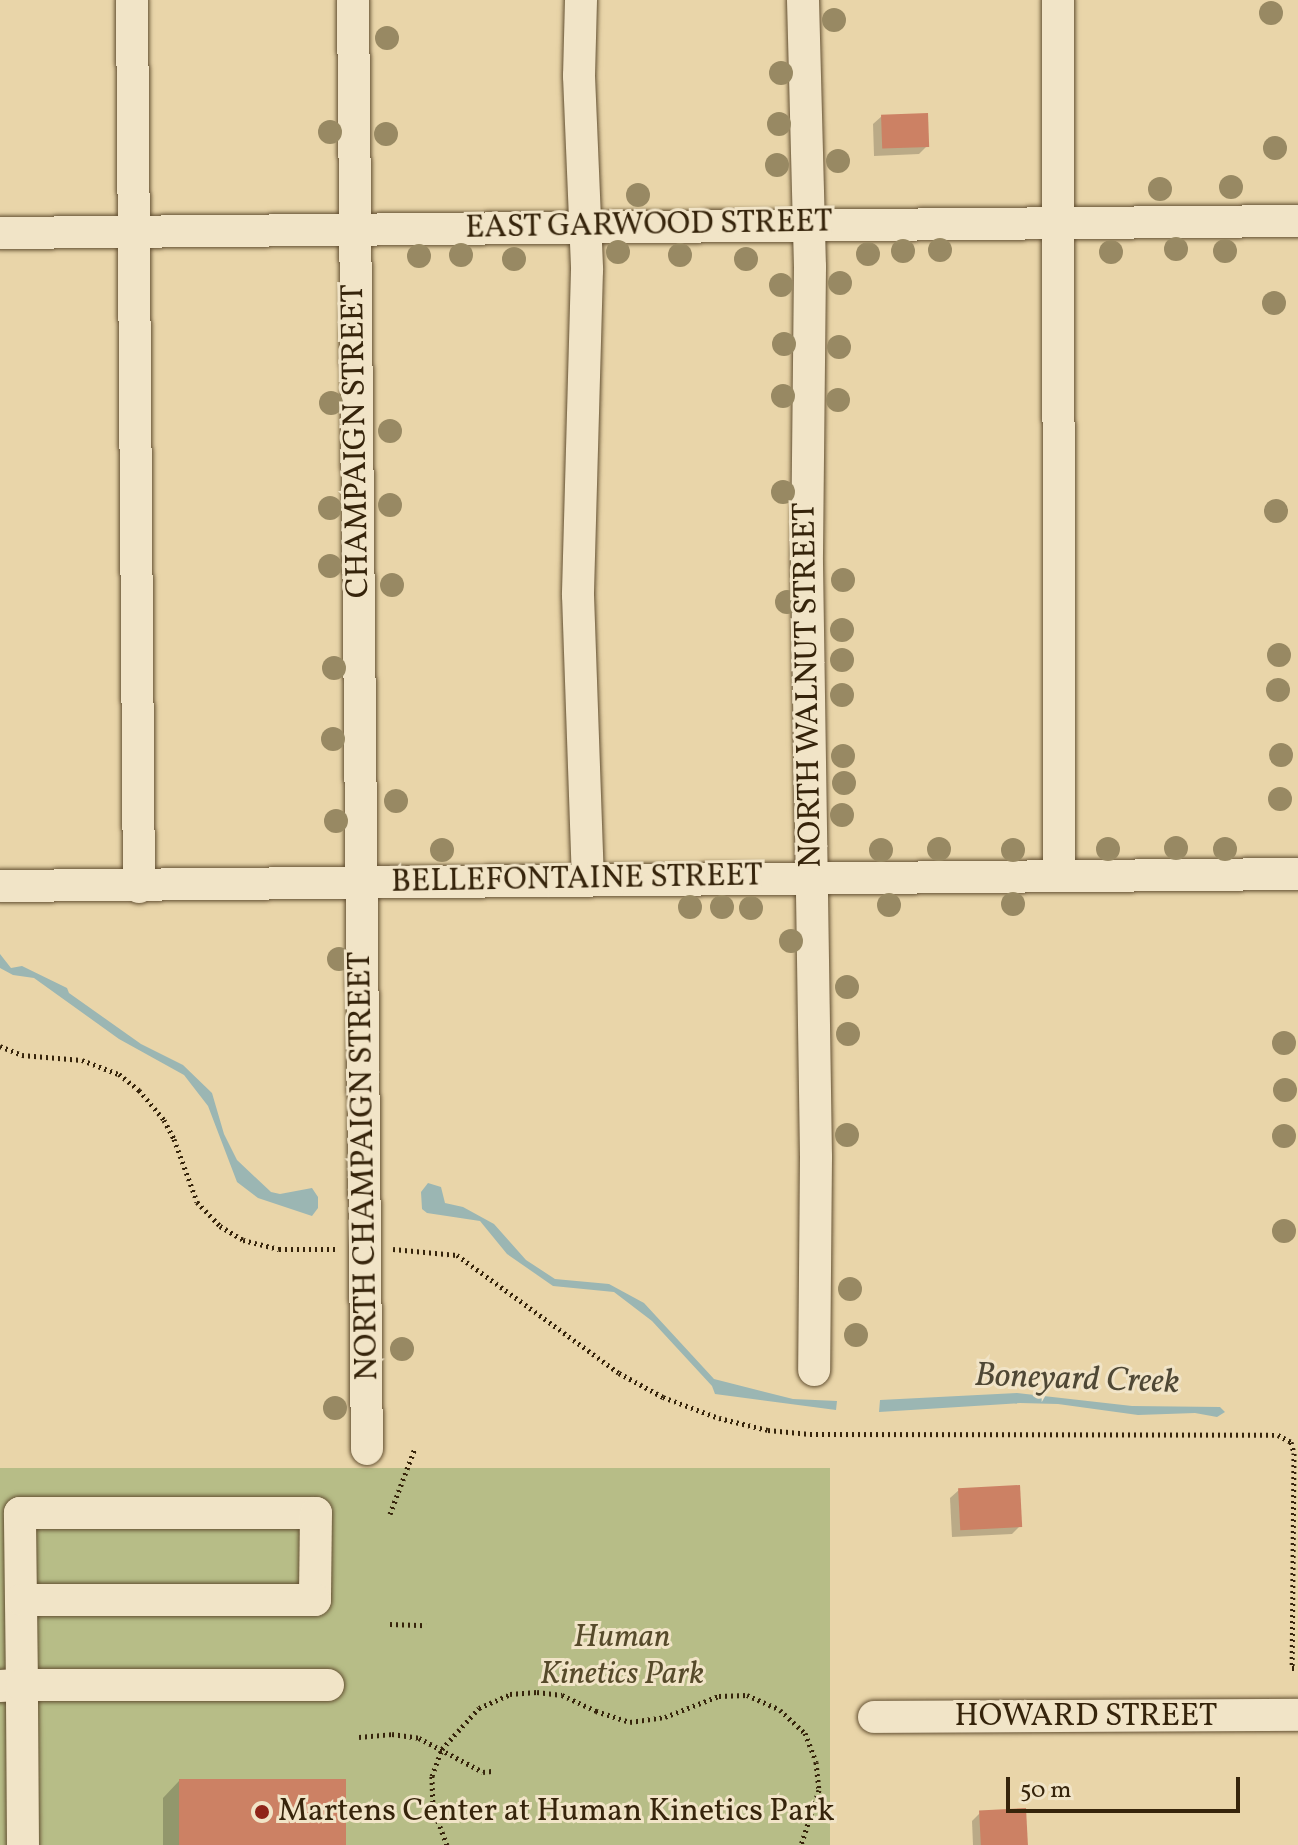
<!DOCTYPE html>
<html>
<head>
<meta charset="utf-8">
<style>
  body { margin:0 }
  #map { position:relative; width:1298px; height:1845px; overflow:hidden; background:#e9d5a9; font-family:Vollkorn,serif }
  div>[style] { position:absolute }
  .green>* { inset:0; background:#b7bd87; transform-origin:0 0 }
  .water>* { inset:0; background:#9bb6b3 }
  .shadow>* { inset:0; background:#0003 }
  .building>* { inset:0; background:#cc8164; transform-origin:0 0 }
  .path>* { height:5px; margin-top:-2.5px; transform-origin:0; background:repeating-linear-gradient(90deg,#36240b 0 2px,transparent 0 6px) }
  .roads { filter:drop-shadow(0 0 2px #635032) drop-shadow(0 0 2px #635032) }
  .minor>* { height:32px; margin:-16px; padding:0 16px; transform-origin:16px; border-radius:16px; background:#f1e4c7 }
  .trees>* { width:24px; height:24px; margin:-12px; border-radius:50%; background:#988963 }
  .dots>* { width:22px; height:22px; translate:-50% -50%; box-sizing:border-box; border:4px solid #f1e4c7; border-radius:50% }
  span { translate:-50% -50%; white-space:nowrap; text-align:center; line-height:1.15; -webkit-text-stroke:6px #f1e4c7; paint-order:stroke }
  .street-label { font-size:32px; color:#36240b }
  .park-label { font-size:32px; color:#564a2a; font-style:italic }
  .poi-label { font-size:32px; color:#36240b }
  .left { translate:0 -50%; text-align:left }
  .water-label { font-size:34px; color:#4f4835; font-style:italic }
  .scale { position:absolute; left:1006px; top:1777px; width:234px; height:36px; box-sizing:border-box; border:4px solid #36240b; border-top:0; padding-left:10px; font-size:24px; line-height:28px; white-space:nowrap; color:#36240b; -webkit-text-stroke:6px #f1e4c7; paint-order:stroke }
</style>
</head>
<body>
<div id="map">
  <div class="green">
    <i style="left:830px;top:1468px;width:377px;height:830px;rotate:90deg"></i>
  </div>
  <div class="water">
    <i style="clip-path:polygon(0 954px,11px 968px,22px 966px,67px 988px,69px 993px,141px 1044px,183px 1065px,212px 1093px,224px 1134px,237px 1160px,271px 1192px,280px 1194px,312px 1188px,318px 1197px,318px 1208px,312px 1216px,258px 1198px,237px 1182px,208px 1106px,184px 1075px,119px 1039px,34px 978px,13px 975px,0 968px)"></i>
    <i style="clip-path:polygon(428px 1183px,441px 1187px,445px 1203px,463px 1207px,494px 1224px,526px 1260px,555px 1279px,609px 1284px,644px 1303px,714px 1379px,793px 1399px,837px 1401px,836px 1410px,715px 1394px,712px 1386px,652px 1321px,614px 1292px,553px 1286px,507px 1254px,480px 1221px,427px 1213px,422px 1209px,421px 1192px)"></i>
    <i style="clip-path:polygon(1017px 1393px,1132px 1406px,1220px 1407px,1225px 1412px,1217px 1417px,1195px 1413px,1138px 1415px,1058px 1404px,1020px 1403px,879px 1412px,880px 1400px)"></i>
  </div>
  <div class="shadow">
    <i style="clip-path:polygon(882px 116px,927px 146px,919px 154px,874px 156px,873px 124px)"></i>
    <i style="clip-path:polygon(959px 1490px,1020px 1526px,1012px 1534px,952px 1537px,950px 1498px)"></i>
    <i style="clip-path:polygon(179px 1781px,344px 1845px,163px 1845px,163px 1798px)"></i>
    <i style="clip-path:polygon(980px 1813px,1026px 1845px,973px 1845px,972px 1821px)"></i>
  </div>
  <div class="building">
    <i style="left:928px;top:113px;width:34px;height:47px;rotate:88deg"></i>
    <i style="left:1020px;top:1485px;width:42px;height:62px;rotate:87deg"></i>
    <i style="left:179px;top:1779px;width:167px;height:66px"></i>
    <i style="left:1026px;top:1808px;width:37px;height:47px;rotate:87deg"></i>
  </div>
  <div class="path">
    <i style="left:0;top:1046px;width:24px;rotate:22deg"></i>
    <i style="left:22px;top:1055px;width:60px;rotate:4.8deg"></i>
    <i style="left:82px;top:1060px;width:40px;rotate:21deg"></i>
    <i style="left:119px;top:1074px;width:26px;rotate:39deg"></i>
    <i style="left:139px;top:1090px;width:39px;rotate:50deg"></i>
    <i style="left:164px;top:1120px;width:21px;rotate:62deg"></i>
    <i style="left:174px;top:1139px;width:67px;rotate:69.9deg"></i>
    <i style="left:197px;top:1202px;width:33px;rotate:46deg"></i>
    <i style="left:220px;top:1226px;width:27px;rotate:31deg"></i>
    <i style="left:243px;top:1240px;width:37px;rotate:14deg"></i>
    <i style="left:279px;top:1249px;width:56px"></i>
    <i style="left:393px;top:1249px;width:64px;rotate:5.4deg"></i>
    <i style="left:457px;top:1255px;width:200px;rotate:36.1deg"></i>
    <i style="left:619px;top:1373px;width:50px;rotate:28.6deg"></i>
    <i style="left:663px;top:1397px;width:60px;rotate:20.6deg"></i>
    <i style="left:719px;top:1418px;width:50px;rotate:13.8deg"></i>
    <i style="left:768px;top:1430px;width:42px;rotate:5.4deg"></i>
    <i style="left:810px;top:1434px;width:468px;rotate:0.1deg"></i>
    <i style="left:1278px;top:1435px;width:15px;rotate:28deg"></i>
    <i style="left:1291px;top:1442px;width:11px;rotate:75deg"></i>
    <i style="left:1294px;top:1453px;width:215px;rotate:90.5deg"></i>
    <i style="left:1292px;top:1668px;width:6px"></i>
    <i style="left:390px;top:1514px;width:71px;rotate:-69.3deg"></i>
    <i style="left:390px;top:1624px;width:36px;rotate:2deg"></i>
    <i style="left:359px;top:1737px;width:33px;rotate:-5deg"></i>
    <i style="left:392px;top:1734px;width:27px;rotate:8deg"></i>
    <i style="left:419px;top:1738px;width:72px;rotate:28deg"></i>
    <i style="left:483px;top:1772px;width:9px;rotate:-6deg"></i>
    <i style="left:447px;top:1845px;width:40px;rotate:-111deg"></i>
    <i style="left:433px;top:1808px;width:32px;rotate:-92deg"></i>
    <i style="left:432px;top:1776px;width:29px;rotate:-70deg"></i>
    <i style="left:442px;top:1749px;width:55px;rotate:-47.9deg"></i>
    <i style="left:479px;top:1708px;width:34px;rotate:-24deg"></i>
    <i style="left:510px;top:1694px;width:27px;rotate:-4deg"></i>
    <i style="left:537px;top:1692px;width:25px;rotate:7deg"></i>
    <i style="left:562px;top:1695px;width:38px;rotate:25deg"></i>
    <i style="left:596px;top:1711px;width:36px;rotate:18deg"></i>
    <i style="left:630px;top:1722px;width:35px;rotate:-8deg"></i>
    <i style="left:665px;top:1717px;width:58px;rotate:-21.3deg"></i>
    <i style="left:719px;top:1696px;width:28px;rotate:-2deg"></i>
    <i style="left:747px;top:1695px;width:36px;rotate:24deg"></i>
    <i style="left:780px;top:1710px;width:34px;rotate:43deg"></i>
    <i style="left:805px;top:1733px;width:31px;rotate:69deg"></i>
    <i style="left:816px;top:1762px;width:28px;rotate:84deg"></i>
    <i style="left:819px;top:1790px;width:58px;rotate:108.1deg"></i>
  </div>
  <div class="roads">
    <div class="minor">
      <i style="left:132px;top:0;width:887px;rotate:89.55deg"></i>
      <i style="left:353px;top:0;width:1449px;rotate:89.45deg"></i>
      <i style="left:581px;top:0;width:76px;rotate:91.5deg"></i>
      <i style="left:579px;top:76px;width:194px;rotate:87.6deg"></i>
      <i style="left:587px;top:270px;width:325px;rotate:91.6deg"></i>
      <i style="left:578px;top:595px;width:286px;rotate:88deg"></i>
      <i style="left:803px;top:0;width:267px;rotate:88.5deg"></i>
      <i style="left:810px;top:267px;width:297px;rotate:90.6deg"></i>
      <i style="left:807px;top:564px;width:593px;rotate:89.13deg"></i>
      <i style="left:816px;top:1157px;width:213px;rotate:90.5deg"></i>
      <i style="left:1058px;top:0;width:876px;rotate:89.93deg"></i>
      <i style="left:0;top:233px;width:1298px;rotate:-0.53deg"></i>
      <i style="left:0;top:886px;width:1298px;rotate:-0.53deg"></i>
      <i style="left:0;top:1686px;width:22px;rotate:-3deg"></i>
      <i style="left:22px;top:1685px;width:172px;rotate:-90.7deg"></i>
      <i style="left:20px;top:1513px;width:296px"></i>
      <i style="left:316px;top:1513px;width:87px;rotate:90.7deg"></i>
      <i style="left:315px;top:1600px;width:293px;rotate:180deg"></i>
      <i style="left:874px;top:1717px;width:424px;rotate:-0.3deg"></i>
      <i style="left:23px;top:1845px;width:160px;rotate:-90.4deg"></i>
      <i style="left:22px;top:1685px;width:306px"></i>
    </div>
  </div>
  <div class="trees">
    <i style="left:1271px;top:13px"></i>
    <i style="left:834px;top:20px"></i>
    <i style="left:387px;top:38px"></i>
    <i style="left:781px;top:73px"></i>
    <i style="left:779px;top:124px"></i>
    <i style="left:330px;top:132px"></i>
    <i style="left:386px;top:134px"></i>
    <i style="left:1275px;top:148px"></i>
    <i style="left:838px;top:161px"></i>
    <i style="left:777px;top:165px"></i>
    <i style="left:1231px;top:187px"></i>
    <i style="left:1160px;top:189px"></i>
    <i style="left:638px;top:195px"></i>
    <i style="left:1176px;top:249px"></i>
    <i style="left:940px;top:250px"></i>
    <i style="left:903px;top:251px"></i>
    <i style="left:1225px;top:251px"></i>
    <i style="left:618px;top:252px"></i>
    <i style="left:1111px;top:252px"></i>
    <i style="left:868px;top:254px"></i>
    <i style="left:461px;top:255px"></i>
    <i style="left:680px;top:255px"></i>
    <i style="left:419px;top:256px"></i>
    <i style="left:514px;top:259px"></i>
    <i style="left:746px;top:259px"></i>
    <i style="left:840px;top:283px"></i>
    <i style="left:781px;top:285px"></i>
    <i style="left:1274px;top:303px"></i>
    <i style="left:784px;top:344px"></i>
    <i style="left:839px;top:347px"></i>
    <i style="left:783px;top:396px"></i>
    <i style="left:838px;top:400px"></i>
    <i style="left:331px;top:403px"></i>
    <i style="left:390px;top:431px"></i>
    <i style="left:783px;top:492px"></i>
    <i style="left:390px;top:505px"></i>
    <i style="left:330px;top:508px"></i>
    <i style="left:1276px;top:511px"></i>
    <i style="left:330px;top:566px"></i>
    <i style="left:843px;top:580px"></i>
    <i style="left:392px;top:585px"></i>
    <i style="left:787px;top:602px"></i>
    <i style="left:842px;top:630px"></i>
    <i style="left:1279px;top:655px"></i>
    <i style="left:842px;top:660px"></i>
    <i style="left:334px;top:668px"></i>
    <i style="left:1278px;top:690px"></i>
    <i style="left:842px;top:695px"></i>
    <i style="left:333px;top:739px"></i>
    <i style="left:1281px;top:755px"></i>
    <i style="left:843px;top:756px"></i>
    <i style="left:844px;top:783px"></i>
    <i style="left:1280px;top:799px"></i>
    <i style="left:396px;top:801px"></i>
    <i style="left:842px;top:815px"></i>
    <i style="left:336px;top:821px"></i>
    <i style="left:1176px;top:848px"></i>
    <i style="left:939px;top:849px"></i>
    <i style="left:1108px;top:849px"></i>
    <i style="left:1225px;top:849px"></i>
    <i style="left:442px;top:850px"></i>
    <i style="left:881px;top:850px"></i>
    <i style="left:1013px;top:850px"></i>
    <i style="left:1013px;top:904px"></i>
    <i style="left:889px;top:905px"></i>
    <i style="left:690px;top:907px"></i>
    <i style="left:722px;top:907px"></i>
    <i style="left:751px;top:908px"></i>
    <i style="left:791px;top:941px"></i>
    <i style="left:339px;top:959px"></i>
    <i style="left:847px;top:987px"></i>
    <i style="left:848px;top:1034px"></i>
    <i style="left:1284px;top:1043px"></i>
    <i style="left:1285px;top:1090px"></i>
    <i style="left:847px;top:1135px"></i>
    <i style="left:1284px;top:1136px"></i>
    <i style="left:1284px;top:1231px"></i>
    <i style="left:850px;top:1289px"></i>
    <i style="left:856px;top:1335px"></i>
    <i style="left:402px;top:1349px"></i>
    <i style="left:335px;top:1408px"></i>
  </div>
  <div class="dots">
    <i style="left:262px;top:1812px;background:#8f2418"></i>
  </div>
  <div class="street-label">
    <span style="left:649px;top:226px;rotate:-1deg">EAST GARWOOD STREET</span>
    <span style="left:357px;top:441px;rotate:-91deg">CHAMPAIGN STREET</span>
    <span style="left:809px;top:685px;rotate:-91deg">NORTH WALNUT STREET</span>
    <span style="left:577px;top:880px;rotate:-1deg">BELLEFONTAINE STREET</span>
    <span style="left:365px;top:1166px;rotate:-91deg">NORTH CHAMPAIGN STREET</span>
    <span style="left:1086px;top:1717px">HOWARD STREET</span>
  </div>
  <div class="park-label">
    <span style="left:622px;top:1657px">Human<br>Kinetics Park</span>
  </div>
  <div class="poi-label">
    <span class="left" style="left:278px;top:1812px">Martens Center at Human Kinetics Park</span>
  </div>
  <div class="water-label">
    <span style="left:1077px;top:1380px;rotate:2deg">Boneyard Creek</span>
  </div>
  <div class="scale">50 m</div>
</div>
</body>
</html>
